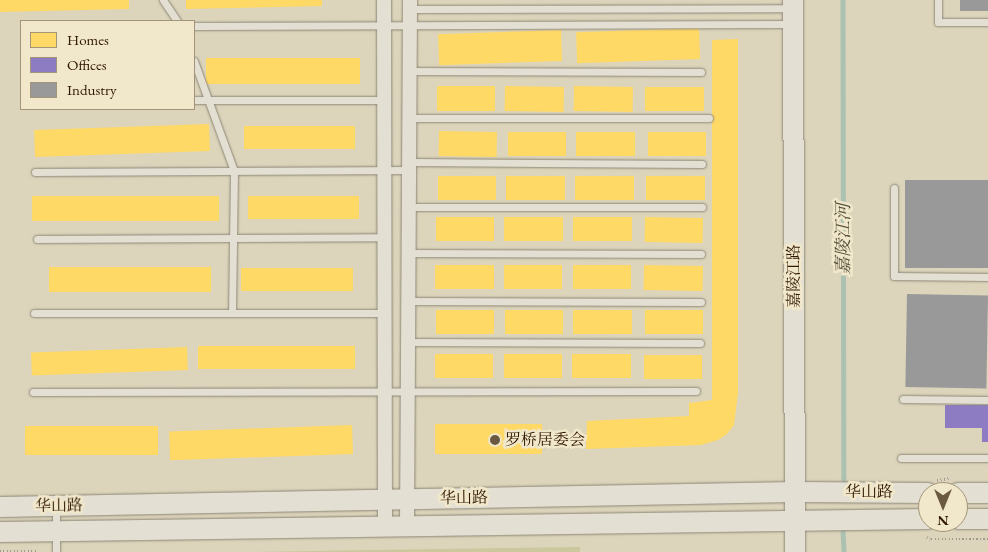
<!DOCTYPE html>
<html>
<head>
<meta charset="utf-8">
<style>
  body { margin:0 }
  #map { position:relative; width:988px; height:552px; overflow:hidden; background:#dcd4bb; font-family:"EB Garamond","Noto Serif SC",serif }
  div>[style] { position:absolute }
  .green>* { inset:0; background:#cbc89d }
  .homes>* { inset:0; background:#ffd966; transform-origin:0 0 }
  .offices>* { inset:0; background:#8e7cc3 }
  .industry>* { inset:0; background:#999; transform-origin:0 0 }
  .stream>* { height:4.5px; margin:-2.25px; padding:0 2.25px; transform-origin:2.25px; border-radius:2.25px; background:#acc2b0 }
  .path>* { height:2.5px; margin-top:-1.25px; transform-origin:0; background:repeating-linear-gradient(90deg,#a09a8f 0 1px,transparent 0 3.5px) }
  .roads { filter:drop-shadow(0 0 1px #8d8675) drop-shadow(0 0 1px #8d8675) }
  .lane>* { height:7px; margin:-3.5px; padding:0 3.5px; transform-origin:3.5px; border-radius:3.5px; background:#e3dfd3 }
  .street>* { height:14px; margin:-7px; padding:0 7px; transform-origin:7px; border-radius:7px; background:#e3dfd3 }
  .secondary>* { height:20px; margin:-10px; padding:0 10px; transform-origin:10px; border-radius:10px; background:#e3dfd3 }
  .dots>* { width:14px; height:14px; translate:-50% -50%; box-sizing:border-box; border:2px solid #f1e7ca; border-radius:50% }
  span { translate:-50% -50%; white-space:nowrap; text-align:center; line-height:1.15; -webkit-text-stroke:5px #f1e7ca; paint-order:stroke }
  .street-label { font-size:16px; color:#2f1700 }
  .poi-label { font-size:16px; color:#2f1700 }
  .left { translate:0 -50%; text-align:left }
  .water-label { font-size:18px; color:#54503c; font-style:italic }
  .legend { position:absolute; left:20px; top:20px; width:175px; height:90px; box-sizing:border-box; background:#f1e7ca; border:1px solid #a39479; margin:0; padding:6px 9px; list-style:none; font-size:15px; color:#2f1700 }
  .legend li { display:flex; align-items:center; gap:10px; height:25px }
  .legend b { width:25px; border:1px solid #a39479 }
  .north { position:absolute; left:918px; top:482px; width:50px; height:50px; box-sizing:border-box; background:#f1e7ca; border:1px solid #a39479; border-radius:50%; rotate:180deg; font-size:14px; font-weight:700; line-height:20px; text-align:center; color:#2f1700 }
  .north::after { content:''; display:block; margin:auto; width:18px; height:22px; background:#6c5941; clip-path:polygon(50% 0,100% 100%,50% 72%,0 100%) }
</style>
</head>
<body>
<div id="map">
  <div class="green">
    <i style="clip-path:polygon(580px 547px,580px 552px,249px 552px,372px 550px)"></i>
  </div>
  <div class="homes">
    <i style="clip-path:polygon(0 0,129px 0,129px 9px,0 12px)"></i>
    <i style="clip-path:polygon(186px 0,322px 0,322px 6px,186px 9px)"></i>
    <i style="left:699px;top:28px;width:31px;height:123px;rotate:88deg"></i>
    <i style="left:561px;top:30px;width:31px;height:123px;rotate:88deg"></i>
    <i style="clip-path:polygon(738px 39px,738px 393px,734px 425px,727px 434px,718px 440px,701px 445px,586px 449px,587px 421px,689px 416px,689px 403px,712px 400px,712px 40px)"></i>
    <i style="left:206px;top:58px;width:154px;height:26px"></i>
    <i style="left:437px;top:86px;width:58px;height:25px"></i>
    <i style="left:505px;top:86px;width:59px;height:25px;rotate:1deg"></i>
    <i style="left:574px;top:86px;width:59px;height:25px;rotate:1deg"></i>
    <i style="left:645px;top:87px;width:59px;height:24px"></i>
    <i style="left:209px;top:124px;width:27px;height:175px;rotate:88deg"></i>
    <i style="left:244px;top:126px;width:111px;height:23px"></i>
    <i style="left:439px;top:131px;width:58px;height:25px;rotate:1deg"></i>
    <i style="left:508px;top:132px;width:58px;height:24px"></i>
    <i style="left:576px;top:132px;width:59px;height:24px"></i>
    <i style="left:648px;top:132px;width:58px;height:24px"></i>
    <i style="left:438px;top:176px;width:58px;height:24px"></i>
    <i style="left:506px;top:176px;width:59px;height:24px"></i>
    <i style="left:575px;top:176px;width:59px;height:24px"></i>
    <i style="left:646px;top:176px;width:59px;height:24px"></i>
    <i style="left:219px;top:196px;width:25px;height:187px;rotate:90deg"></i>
    <i style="left:359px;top:196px;width:23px;height:111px;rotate:90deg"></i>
    <i style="left:436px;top:217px;width:58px;height:24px"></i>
    <i style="left:504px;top:217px;width:59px;height:24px"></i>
    <i style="left:573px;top:217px;width:59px;height:24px"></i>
    <i style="left:645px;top:217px;width:58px;height:25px;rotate:1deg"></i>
    <i style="left:435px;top:265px;width:59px;height:24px"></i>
    <i style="left:504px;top:265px;width:58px;height:24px"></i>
    <i style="left:573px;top:265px;width:58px;height:24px"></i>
    <i style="left:644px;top:265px;width:59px;height:25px;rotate:1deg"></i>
    <i style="left:211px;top:267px;width:25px;height:162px;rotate:90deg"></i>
    <i style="left:353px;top:268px;width:23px;height:112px;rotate:90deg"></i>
    <i style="left:436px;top:310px;width:58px;height:24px"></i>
    <i style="left:505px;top:310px;width:58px;height:24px"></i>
    <i style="left:573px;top:310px;width:59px;height:24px"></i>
    <i style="left:645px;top:310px;width:58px;height:24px"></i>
    <i style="left:355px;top:346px;width:23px;height:157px;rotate:90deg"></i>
    <i style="left:187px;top:347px;width:23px;height:156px;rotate:88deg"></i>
    <i style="left:435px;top:354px;width:58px;height:24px"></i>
    <i style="left:504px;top:354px;width:58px;height:24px"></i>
    <i style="left:572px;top:354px;width:59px;height:24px"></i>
    <i style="left:644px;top:355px;width:58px;height:24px"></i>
    <i style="left:542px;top:424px;width:30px;height:107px;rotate:90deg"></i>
    <i style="left:352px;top:425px;width:29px;height:183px;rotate:88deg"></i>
    <i style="left:25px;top:426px;width:133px;height:29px"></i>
  </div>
  <div class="offices">
    <i style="clip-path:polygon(945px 405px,988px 405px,988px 442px,982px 442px,982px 428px,945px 428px)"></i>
  </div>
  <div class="industry">
    <i style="left:960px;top:0;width:28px;height:11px"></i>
    <i style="left:988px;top:180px;width:88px;height:83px;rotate:90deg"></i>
    <i style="left:907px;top:294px;width:81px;height:93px;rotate:1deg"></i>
  </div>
  <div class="stream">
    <i style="left:843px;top:0;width:479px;rotate:89.9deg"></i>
    <i style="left:843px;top:531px;width:21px;rotate:87deg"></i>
  </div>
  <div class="path">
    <i style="left:937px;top:480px;width:12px;rotate:-9deg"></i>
    <i style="left:927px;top:537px;width:4px;rotate:27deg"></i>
    <i style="left:931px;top:539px;width:57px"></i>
    <i style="left:0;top:551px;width:36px"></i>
  </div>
  <div class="roads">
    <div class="lane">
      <i style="left:163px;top:0;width:25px;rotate:56deg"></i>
      <i style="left:938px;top:0;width:22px;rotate:90deg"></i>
      <i style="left:938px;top:22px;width:50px"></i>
      <i style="left:410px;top:9px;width:382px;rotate:-0.1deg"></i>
      <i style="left:194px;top:26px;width:598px;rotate:-0.19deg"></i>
      <i style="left:194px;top:61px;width:117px;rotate:70deg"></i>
      <i style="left:234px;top:171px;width:142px;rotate:90.8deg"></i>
      <i style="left:409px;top:71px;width:292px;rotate:0.2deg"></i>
      <i style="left:194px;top:100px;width:190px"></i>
      <i style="left:409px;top:118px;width:300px"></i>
      <i style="left:409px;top:162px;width:293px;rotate:0.4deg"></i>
      <i style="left:35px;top:172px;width:374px;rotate:-0.3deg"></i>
      <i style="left:894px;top:188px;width:88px;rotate:90deg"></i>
      <i style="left:894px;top:276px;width:94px;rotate:0.6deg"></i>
      <i style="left:409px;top:207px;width:293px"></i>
      <i style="left:37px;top:239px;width:347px;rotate:-0.3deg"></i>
      <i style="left:408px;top:253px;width:293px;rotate:0.2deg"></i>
      <i style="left:408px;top:301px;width:293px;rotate:0.2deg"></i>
      <i style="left:34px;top:313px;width:350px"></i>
      <i style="left:408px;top:342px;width:292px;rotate:0.2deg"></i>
      <i style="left:33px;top:392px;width:663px;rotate:-0.09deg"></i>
      <i style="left:903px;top:399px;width:85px;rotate:0.7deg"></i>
      <i style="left:901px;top:458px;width:87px"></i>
      <i style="left:56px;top:509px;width:43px;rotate:90deg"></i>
    </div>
    <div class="street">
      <i style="left:384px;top:0;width:525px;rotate:89.89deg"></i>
      <i style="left:407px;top:525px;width:525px;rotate:-89.67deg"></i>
    </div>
    <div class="secondary">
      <i style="left:793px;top:0;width:552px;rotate:89.79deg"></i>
      <i style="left:958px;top:493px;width:30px"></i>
      <i style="left:0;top:507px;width:795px;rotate:-1.08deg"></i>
      <i style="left:795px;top:492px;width:133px;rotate:0.4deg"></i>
      <i style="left:958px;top:519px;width:30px"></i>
      <i style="left:0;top:532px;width:928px;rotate:-0.8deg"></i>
    </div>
  </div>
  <div class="dots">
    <i style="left:495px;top:440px;background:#6c5941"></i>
  </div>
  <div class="street-label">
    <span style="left:794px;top:276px;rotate:-90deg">嘉陵江路</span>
    <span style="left:869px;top:492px">华山路</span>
    <span style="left:464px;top:498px;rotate:-1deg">华山路</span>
    <span style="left:59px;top:506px;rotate:-1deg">华山路</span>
  </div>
  <div class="poi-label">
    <span class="left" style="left:505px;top:440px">罗桥居委会</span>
  </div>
  <div class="water-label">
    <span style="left:843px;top:239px;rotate:-90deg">嘉陵江河</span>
  </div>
  <ul class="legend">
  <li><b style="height:14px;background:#ffd966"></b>Homes</li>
  <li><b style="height:14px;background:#8e7cc3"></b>Offices</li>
  <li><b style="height:14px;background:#999"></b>Industry</li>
  </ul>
  <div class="north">N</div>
</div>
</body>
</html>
